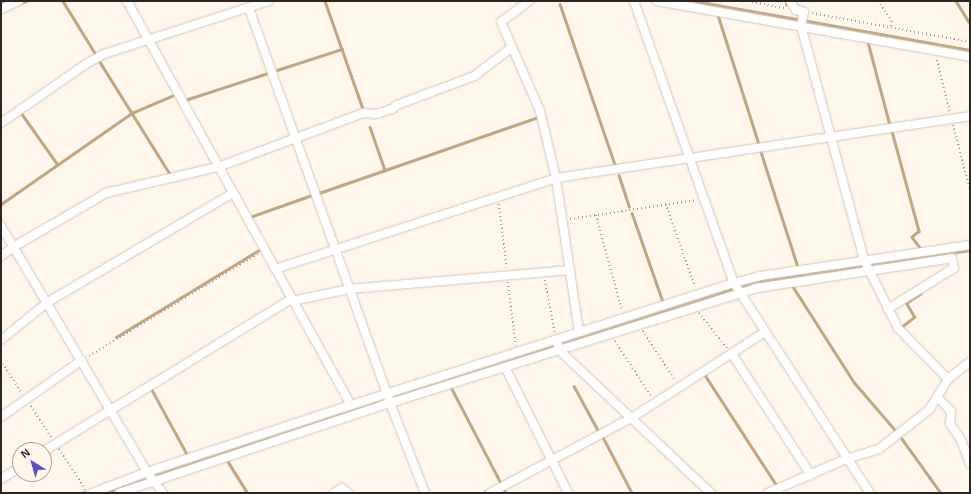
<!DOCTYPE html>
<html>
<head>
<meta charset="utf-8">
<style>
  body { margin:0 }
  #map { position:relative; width:971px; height:494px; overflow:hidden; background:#fff6ec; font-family:Arial,sans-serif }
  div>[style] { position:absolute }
  .stream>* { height:2.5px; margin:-1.25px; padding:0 1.25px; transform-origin:1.25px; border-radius:1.25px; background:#c1a582 }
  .path>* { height:1.5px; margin-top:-0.75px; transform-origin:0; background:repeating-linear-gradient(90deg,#a19a92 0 1px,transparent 0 4px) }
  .roads { filter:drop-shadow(0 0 1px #d3c9bc) drop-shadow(0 0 1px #d3c9bc) }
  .minor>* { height:8px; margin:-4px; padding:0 4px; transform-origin:4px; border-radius:4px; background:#fff }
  span { translate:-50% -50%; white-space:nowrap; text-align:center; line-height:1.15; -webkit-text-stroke:3.5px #fff6ec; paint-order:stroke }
  .frame { position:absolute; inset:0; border:2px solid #2a2621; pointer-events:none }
  .north { position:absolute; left:12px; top:442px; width:40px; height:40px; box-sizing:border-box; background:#fff6ec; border:1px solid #aaa39b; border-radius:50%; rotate:323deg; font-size:11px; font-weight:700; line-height:16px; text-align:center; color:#2a2621 }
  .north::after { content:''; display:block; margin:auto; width:14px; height:18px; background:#5f51ca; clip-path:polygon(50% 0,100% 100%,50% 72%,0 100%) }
</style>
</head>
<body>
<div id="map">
  <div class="stream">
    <i style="left:63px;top:1px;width:61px;rotate:58.4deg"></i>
    <i style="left:325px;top:1px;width:114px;rotate:70.6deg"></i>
    <i style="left:695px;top:1px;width:279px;rotate:10.1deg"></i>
    <i style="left:956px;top:1px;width:26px;rotate:58deg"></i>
    <i style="left:20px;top:3px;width:6px;rotate:-18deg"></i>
    <i style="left:1px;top:4px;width:7px;rotate:-27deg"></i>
    <i style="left:560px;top:4px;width:170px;rotate:71.1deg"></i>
    <i style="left:786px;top:5px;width:4px;rotate:-90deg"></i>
    <i style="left:718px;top:15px;width:135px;rotate:72.4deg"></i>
    <i style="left:868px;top:42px;width:86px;rotate:75.2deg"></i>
    <i style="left:100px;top:62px;width:132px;rotate:58deg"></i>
    <i style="left:277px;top:70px;width:68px;rotate:-17.9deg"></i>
    <i style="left:185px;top:100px;width:87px;rotate:-18deg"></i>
    <i style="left:22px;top:114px;width:62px;rotate:54.8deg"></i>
    <i style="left:370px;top:127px;width:46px;rotate:70.8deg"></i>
    <i style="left:892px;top:131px;width:104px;rotate:74.9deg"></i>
    <i style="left:919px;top:231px;width:9px;rotate:139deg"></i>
    <i style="left:912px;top:237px;width:15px;rotate:53deg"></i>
    <i style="left:921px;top:249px;width:2px;rotate:180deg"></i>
    <i style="left:761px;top:152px;width:121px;rotate:72.2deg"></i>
    <i style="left:619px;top:175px;width:33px;rotate:72deg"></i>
    <i style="left:319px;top:193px;width:232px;rotate:-19.1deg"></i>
    <i style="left:1px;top:204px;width:160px;rotate:-34.8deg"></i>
    <i style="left:132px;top:113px;width:46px;rotate:-23.2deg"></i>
    <i style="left:632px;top:213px;width:94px;rotate:70.8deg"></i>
    <i style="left:250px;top:217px;width:66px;rotate:-19.5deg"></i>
    <i style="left:792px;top:285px;width:115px;rotate:57.4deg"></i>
    <i style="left:854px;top:382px;width:65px;rotate:49.4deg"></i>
    <i style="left:739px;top:287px;width:16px;rotate:-18deg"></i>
    <i style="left:754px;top:282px;width:218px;rotate:-8.4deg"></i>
    <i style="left:900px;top:328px;width:18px;rotate:-38deg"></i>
    <i style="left:914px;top:317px;width:16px;rotate:-120deg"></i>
    <i style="left:906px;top:303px;width:17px;rotate:-33deg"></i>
    <i style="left:116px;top:337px;width:167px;rotate:-31.3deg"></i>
    <i style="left:705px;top:375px;width:132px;rotate:57deg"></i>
    <i style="left:574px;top:386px;width:52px;rotate:61.5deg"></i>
    <i style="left:451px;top:387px;width:108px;rotate:62.5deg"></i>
    <i style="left:151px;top:388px;width:77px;rotate:61.4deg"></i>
    <i style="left:393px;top:398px;width:359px;rotate:-17.8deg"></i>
    <i style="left:900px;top:436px;width:70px;rotate:54.3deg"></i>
    <i style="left:603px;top:437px;width:63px;rotate:62.6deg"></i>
    <i style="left:227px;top:460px;width:39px;rotate:58deg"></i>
    <i style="left:153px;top:476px;width:239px;rotate:-18.1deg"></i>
    <i style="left:504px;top:489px;width:4px;rotate:63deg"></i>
    <i style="left:82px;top:493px;width:2px;rotate:-27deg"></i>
    <i style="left:106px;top:493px;width:46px;rotate:-19.2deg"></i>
    <i style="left:483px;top:493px;width:7px;rotate:-27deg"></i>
  </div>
  <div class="path">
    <i style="left:748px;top:1px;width:38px;rotate:11deg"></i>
    <i style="left:878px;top:1px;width:24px;rotate:55deg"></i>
    <i style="left:892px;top:21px;width:7px;rotate:98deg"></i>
    <i style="left:812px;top:13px;width:161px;rotate:10.4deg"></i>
    <i style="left:937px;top:60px;width:54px;rotate:76deg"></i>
    <i style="left:953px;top:125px;width:66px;rotate:75.1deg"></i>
    <i style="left:499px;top:204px;width:64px;rotate:82.9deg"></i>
    <i style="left:666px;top:204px;width:88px;rotate:70.7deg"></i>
    <i style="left:596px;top:215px;width:98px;rotate:74.7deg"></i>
    <i style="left:570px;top:219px;width:128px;rotate:-8.5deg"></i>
    <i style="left:545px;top:280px;width:54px;rotate:79.3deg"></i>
    <i style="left:508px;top:282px;width:64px;rotate:82.9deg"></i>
    <i style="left:699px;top:313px;width:45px;rotate:51.3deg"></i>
    <i style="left:643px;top:331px;width:59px;rotate:56.9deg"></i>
    <i style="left:615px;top:341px;width:66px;rotate:56.8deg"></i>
    <i style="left:89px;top:356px;width:199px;rotate:-31.2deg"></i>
    <i style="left:1px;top:360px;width:39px;rotate:58deg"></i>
    <i style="left:31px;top:406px;width:38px;rotate:57deg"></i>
    <i style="left:59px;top:449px;width:49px;rotate:56.6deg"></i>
  </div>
  <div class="roads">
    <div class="minor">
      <i style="left:127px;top:1px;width:462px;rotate:61deg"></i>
      <i style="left:529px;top:1px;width:35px;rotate:143deg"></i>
      <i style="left:501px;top:22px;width:97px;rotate:66.3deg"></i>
      <i style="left:540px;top:111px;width:69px;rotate:76.6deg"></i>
      <i style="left:556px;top:178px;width:156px;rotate:81.5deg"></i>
      <i style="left:634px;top:1px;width:299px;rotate:70.5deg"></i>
      <i style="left:734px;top:283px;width:250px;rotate:57.1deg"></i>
      <i style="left:657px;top:1px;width:318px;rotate:10.1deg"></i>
      <i style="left:790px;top:1px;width:11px;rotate:56deg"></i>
      <i style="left:796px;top:10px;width:8px;rotate:14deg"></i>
      <i style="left:804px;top:12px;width:14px;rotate:102deg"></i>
      <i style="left:801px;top:26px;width:242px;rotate:74.9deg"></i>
      <i style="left:864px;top:260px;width:76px;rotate:63.4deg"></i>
      <i style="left:898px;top:328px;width:71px;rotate:45.6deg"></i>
      <i style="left:246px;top:8px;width:24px;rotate:-17deg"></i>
      <i style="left:1px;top:9px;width:20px;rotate:-24deg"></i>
      <i style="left:1px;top:123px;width:103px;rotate:-34.8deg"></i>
      <i style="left:86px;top:64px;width:21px;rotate:-29deg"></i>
      <i style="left:104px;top:54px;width:149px;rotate:-17.9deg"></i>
      <i style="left:246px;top:8px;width:5px;rotate:37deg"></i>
      <i style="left:250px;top:11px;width:416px;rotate:70.3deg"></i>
      <i style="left:390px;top:403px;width:97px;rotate:68.7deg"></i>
      <i style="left:1px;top:226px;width:286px;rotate:59.3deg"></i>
      <i style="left:147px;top:472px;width:26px;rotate:53deg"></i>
      <i style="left:1px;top:256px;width:17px;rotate:-36deg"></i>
      <i style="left:15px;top:246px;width:105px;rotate:-30.2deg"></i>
      <i style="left:106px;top:193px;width:115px;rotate:-13.1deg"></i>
      <i style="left:218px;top:167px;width:155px;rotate:-20.4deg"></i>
      <i style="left:363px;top:113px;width:13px;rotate:4deg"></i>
      <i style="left:376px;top:114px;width:17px;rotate:-17deg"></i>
      <i style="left:392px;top:109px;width:6px;rotate:-39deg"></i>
      <i style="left:397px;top:105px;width:82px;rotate:-20.6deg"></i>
      <i style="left:474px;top:76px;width:46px;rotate:-37.1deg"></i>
      <i style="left:275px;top:269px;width:295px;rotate:-17.9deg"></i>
      <i style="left:556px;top:178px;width:419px;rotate:-8.5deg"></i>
      <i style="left:292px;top:301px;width:58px;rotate:-11.9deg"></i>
      <i style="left:349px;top:289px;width:222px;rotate:-4.9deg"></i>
      <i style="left:1px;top:340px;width:60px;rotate:-39deg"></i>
      <i style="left:48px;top:302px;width:215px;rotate:-30.5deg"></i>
      <i style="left:558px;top:345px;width:5px;rotate:79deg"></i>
      <i style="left:559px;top:350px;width:209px;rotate:43.3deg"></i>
      <i style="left:732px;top:354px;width:145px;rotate:56.9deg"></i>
      <i style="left:505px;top:367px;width:141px;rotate:63.4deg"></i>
      <i style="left:938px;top:398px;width:18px;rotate:45deg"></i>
      <i style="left:951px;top:411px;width:13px;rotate:94deg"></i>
      <i style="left:950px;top:424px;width:19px;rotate:55deg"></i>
      <i style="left:961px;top:440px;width:25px;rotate:69deg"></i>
      <i style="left:1px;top:417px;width:99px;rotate:-35.1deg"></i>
      <i style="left:44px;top:451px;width:290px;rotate:-31.6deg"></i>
      <i style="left:1px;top:479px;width:22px;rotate:-32deg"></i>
      <i style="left:92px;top:493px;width:59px;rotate:-20.9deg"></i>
      <i style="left:147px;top:472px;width:215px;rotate:-18.2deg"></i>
      <i style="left:351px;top:405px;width:402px;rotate:-17.7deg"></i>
      <i style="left:734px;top:283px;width:27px;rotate:-15deg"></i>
      <i style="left:760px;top:276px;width:212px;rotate:-8.4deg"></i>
      <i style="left:119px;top:493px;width:286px;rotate:-18.4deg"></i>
      <i style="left:390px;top:403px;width:385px;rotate:-17.4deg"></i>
      <i style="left:757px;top:288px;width:197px;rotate:-8.7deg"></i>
      <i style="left:952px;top:258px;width:10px;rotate:79deg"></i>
      <i style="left:954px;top:268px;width:78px;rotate:148.2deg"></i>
      <i style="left:334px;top:493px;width:9px;rotate:-32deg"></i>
      <i style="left:342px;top:488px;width:8px;rotate:40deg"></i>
      <i style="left:490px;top:493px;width:162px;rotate:-28deg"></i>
      <i style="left:633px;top:417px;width:157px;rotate:-32.8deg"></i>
      <i style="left:768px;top:493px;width:85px;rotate:-23.6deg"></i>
      <i style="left:846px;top:459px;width:34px;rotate:-17deg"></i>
      <i style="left:879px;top:449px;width:63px;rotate:-38deg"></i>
      <i style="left:929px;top:410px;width:36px;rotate:-58deg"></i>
      <i style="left:948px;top:379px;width:28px;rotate:-38deg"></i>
    </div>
  </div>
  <div class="frame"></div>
  <div class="north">N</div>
</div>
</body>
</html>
